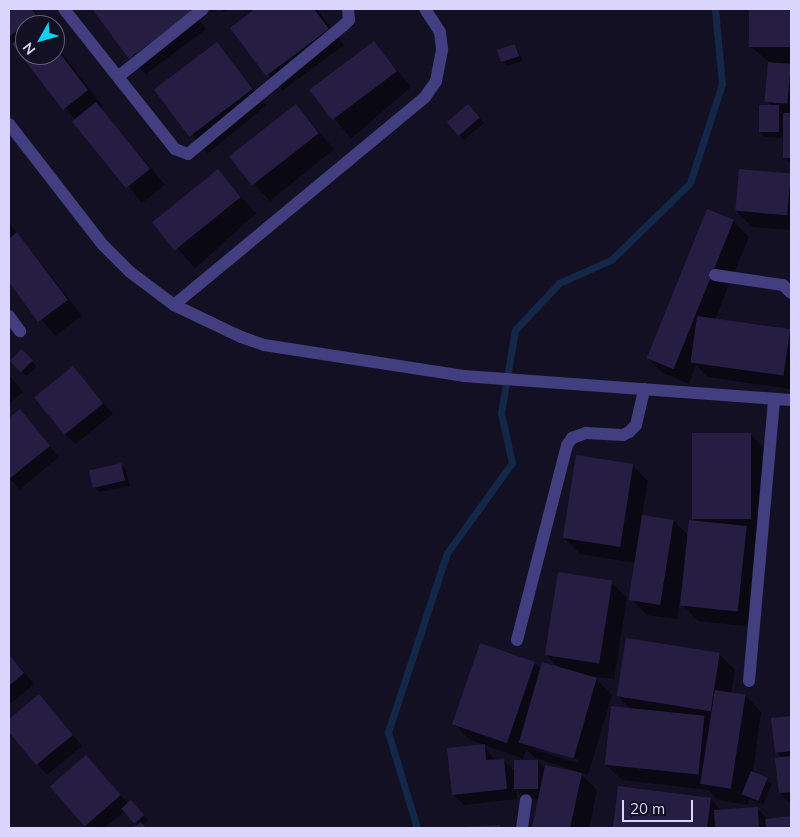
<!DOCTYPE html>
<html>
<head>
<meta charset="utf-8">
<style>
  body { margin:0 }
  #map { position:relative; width:800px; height:837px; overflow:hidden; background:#131023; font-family:Mulish,sans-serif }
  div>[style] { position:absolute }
  .shadow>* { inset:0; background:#0007; transform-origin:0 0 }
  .stream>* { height:7px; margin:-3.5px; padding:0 3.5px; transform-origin:3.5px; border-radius:3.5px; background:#132749 }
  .building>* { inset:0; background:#261d43; transform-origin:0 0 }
  .lane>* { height:12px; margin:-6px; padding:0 6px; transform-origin:6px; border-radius:6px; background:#423e7f }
  .street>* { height:12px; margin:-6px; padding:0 6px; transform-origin:6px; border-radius:6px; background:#423e7f }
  span { translate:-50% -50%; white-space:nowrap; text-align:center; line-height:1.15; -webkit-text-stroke:5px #131023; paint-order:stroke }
  .frame { position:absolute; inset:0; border:10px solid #dad5fc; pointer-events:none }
  .north { position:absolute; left:15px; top:15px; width:50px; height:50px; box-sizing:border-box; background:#131023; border:1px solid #635f7a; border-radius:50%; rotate:232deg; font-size:14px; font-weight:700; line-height:20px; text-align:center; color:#dad5fc }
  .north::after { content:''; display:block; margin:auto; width:18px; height:22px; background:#10d1ed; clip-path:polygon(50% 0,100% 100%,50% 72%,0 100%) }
  .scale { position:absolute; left:622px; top:800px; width:71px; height:22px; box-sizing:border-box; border:2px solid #dad5fc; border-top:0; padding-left:6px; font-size:15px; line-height:18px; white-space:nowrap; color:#dad5fc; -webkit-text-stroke:4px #131023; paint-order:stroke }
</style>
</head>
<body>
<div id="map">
  <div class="shadow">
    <i style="clip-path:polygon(9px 9px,32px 9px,46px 25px,25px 25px,25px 55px,55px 55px,55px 44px,103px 106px,100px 108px,165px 185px,142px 203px,9px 37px)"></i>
    <i style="clip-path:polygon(92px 9px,191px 9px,206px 29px,146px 74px)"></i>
    <i style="clip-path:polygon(220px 9px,228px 9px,223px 12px)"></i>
    <i style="clip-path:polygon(257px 9px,317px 9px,344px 45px,282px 91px,232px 28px)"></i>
    <i style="clip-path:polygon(750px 9px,791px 9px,791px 62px,778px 64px,791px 65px,791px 164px,785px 158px,785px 138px,765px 137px,760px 132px,772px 106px,767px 101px,769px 62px,751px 47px)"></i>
    <i style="left:373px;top:43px;width:58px;height:79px;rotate:49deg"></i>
    <i style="left:217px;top:44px;width:79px;height:76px;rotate:51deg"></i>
    <i style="clip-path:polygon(515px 45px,523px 61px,507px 66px,502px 61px)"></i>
    <i style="clip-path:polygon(296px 106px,334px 149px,270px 201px,255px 185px)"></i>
    <i style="clip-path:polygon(473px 110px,484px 123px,464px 140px,459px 135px)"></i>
    <i style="clip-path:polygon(740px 170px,791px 175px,791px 230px,752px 227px,736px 211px)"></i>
    <i style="left:218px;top:171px;width:57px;height:82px;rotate:48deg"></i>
    <i style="clip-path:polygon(733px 221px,749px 237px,715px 319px,790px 330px,791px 389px,707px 377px,696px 365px,689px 384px,663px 373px,647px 357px)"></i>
    <i style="clip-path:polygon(9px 222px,82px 316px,55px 336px,9px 280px)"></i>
    <i style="clip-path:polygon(27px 356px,37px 367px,26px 376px,21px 371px)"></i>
    <i style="clip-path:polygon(73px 367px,113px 414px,75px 444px,65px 434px)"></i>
    <i style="clip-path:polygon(9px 375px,23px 392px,9px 404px)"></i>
    <i style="clip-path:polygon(20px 411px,59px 457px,20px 489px,9px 478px,9px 419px)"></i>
    <i style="clip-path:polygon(750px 434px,766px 450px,766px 534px,754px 534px,762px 542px,755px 627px,698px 621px,683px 605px,682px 586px,677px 619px,647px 615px,631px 599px,636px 563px,580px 554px,564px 538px,632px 465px,648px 481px,642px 517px,674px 521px,689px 536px,697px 522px,693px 518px)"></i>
    <i style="clip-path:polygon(121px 465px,126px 470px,130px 486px,99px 492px,94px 487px)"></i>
    <i style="clip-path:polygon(evenodd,611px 582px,627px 598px,614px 679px,586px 676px,596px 679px,612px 695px,588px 775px,535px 758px,526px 749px,523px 759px,470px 740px,454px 724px,535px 663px,541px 669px,559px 668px,545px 654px,611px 582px,536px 747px,579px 760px,578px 763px,536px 750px,536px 747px)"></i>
    <i style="clip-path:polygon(9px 654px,34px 684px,9px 705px)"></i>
    <i style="clip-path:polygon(719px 654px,735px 670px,731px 694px,746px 696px,761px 712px,753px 773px,772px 784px,763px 805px,749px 799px,748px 805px,718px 800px,708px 790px,622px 780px,606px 765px,632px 710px,618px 696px)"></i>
    <i style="clip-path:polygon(39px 696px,82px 746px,47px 775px,9px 730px,9px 720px)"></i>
    <i style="clip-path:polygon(791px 717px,791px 804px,780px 793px,782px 758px,776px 752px,772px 719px)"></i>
    <i style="clip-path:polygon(484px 745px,495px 761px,503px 760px,516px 772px,538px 761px,545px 769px,580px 773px,597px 790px,589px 828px,533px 828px,539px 799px,526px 799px,516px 789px,517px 799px,464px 805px,454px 795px)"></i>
    <i style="clip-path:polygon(97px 767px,128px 804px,136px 806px,148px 820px,143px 825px,146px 828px,135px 828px,138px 826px,125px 811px,104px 828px,85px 826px)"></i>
    <i style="clip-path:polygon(619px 787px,711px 799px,722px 811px,757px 808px,768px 820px,791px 817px,791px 828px,614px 828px)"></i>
  </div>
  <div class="stream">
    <i style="left:417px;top:828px;width:100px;rotate:-106.8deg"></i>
    <i style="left:388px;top:732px;width:188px;rotate:-71.8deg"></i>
    <i style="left:447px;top:553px;width:111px;rotate:-54.2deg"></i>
    <i style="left:512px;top:463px;width:51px;rotate:-102.4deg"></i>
    <i style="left:501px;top:413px;width:84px;rotate:-80.4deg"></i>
    <i style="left:515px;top:330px;width:64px;rotate:-46.9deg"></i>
    <i style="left:559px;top:283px;width:57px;rotate:-23.9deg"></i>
    <i style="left:611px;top:260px;width:110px;rotate:-44.3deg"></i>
    <i style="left:690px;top:183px;width:104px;rotate:-72.1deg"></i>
    <i style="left:722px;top:84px;width:75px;rotate:-95.3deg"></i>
  </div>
  <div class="building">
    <i style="clip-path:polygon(9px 9px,32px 9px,36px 15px,9px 37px)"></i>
    <i style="clip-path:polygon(92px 9px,189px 9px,192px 12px,129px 59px)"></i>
    <i style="clip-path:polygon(255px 9px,314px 9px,329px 29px,266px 76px,230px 28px)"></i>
    <i style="left:749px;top:9px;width:42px;height:38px"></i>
    <i style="clip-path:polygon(25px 33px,25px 55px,55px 55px,55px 47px,88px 90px,63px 110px,12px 44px)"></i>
    <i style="left:374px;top:41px;width:38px;height:81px;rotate:53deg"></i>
    <i style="left:217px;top:42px;width:59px;height:79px;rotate:53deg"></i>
    <i style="left:515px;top:44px;width:13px;height:19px;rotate:72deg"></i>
    <i style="left:768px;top:62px;width:23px;height:40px;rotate:5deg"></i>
    <i style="left:96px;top:102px;width:86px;height:31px;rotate:51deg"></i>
    <i style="left:296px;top:104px;width:37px;height:85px;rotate:52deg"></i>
    <i style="left:468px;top:104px;width:18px;height:28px;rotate:49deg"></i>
    <i style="left:759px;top:105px;width:20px;height:27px"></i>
    <i style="left:783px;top:113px;width:8px;height:45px"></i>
    <i style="left:218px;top:169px;width:36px;height:85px;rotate:51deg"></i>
    <i style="left:739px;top:169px;width:52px;height:42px;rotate:5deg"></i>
    <i style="left:707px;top:209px;width:29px;height:161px;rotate:22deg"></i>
    <i style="clip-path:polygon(17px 232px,68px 300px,38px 322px,9px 282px,9px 239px)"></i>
    <i style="left:697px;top:316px;width:94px;height:47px;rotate:8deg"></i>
    <i style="left:22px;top:349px;width:16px;height:17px;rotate:47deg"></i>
    <i style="left:73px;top:366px;width:48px;height:50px;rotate:51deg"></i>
    <i style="clip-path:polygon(20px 409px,50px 446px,9px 479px,9px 418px)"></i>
    <i style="left:692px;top:433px;width:59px;height:86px"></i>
    <i style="left:576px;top:455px;width:58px;height:84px;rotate:9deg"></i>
    <i style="left:121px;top:463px;width:18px;height:33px;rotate:77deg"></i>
    <i style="left:642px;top:515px;width:32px;height:86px;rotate:9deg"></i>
    <i style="left:689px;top:520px;width:58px;height:86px;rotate:6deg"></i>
    <i style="left:558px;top:572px;width:55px;height:84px;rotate:9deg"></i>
    <i style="left:626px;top:638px;width:95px;height:59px;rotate:9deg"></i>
    <i style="left:480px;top:643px;width:58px;height:86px;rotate:19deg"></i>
    <i style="clip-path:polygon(9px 654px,24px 673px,9px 686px)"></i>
    <i style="left:542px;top:662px;width:57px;height:84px;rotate:16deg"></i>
    <i style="left:715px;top:690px;width:31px;height:95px;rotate:9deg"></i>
    <i style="clip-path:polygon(39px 694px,73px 735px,36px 765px,9px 732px,9px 719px)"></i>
    <i style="left:611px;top:706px;width:94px;height:59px;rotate:6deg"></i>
    <i style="clip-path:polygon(791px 716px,791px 751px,775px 753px,771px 718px)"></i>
    <i style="clip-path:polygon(485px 744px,486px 760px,504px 759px,507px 789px,452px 795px,447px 748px)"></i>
    <i style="left:86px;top:755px;width:53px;height:48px;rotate:49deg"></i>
    <i style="clip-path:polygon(791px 756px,791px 792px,779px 793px,775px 758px)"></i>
    <i style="left:514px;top:760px;width:24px;height:29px"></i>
    <i style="clip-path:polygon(545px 765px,582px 773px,570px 828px,532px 828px)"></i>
    <i style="left:751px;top:771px;width:18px;height:25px;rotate:22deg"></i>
    <i style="clip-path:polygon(618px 786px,711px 798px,707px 828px,613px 828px)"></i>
    <i style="left:131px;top:800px;width:20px;height:13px;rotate:49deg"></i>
    <i style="clip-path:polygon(758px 807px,759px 828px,715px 828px,714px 810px)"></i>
    <i style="clip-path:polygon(791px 816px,791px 828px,766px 828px,765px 819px)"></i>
    <i style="clip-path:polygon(141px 822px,146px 828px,133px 828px)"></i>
    <i style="clip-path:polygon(500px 825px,501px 828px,459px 828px,459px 827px)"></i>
  </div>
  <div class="lane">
    <i style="left:715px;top:275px;width:69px;rotate:8.4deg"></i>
    <i style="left:783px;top:285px;width:11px;rotate:45deg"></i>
    <i style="left:517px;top:640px;width:201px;rotate:-75.6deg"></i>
    <i style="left:567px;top:445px;width:9px;rotate:-54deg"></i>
    <i style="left:572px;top:438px;width:15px;rotate:-20deg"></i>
    <i style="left:586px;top:433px;width:37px;rotate:3deg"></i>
    <i style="left:623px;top:435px;width:7px;rotate:-27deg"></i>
    <i style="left:629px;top:432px;width:10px;rotate:-45deg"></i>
    <i style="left:636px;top:425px;width:37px;rotate:-77deg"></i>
  </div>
  <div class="street">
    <i style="left:64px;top:9px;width:179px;rotate:51.6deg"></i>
    <i style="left:175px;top:149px;width:14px;rotate:21deg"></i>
    <i style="left:188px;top:154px;width:201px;rotate:-39.6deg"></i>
    <i style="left:343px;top:26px;width:8px;rotate:-45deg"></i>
    <i style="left:349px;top:20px;width:11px;rotate:-95deg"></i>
    <i style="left:119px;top:76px;width:107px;rotate:-38.6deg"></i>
    <i style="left:9px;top:124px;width:153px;rotate:52.2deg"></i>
    <i style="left:103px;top:245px;width:38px;rotate:45deg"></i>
    <i style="left:130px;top:272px;width:55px;rotate:36.9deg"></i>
    <i style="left:174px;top:305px;width:74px;rotate:25.5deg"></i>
    <i style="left:241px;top:337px;width:24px;rotate:19deg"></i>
    <i style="left:264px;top:345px;width:202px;rotate:8.8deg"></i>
    <i style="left:464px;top:376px;width:328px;rotate:4.2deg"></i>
    <i style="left:174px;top:305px;width:326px;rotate:-39.6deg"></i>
    <i style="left:425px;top:97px;width:19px;rotate:-55deg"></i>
    <i style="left:436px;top:81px;width:33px;rotate:-79deg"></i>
    <i style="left:442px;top:49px;width:17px;rotate:-97deg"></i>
    <i style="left:440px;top:32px;width:27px;rotate:-123deg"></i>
    <i style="left:9px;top:316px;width:19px;rotate:54deg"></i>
    <i style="left:749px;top:681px;width:283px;rotate:-84.9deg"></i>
    <i style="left:522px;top:828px;width:28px;rotate:-82deg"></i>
  </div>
  <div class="frame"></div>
  <div class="north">N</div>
  <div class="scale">20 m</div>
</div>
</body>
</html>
